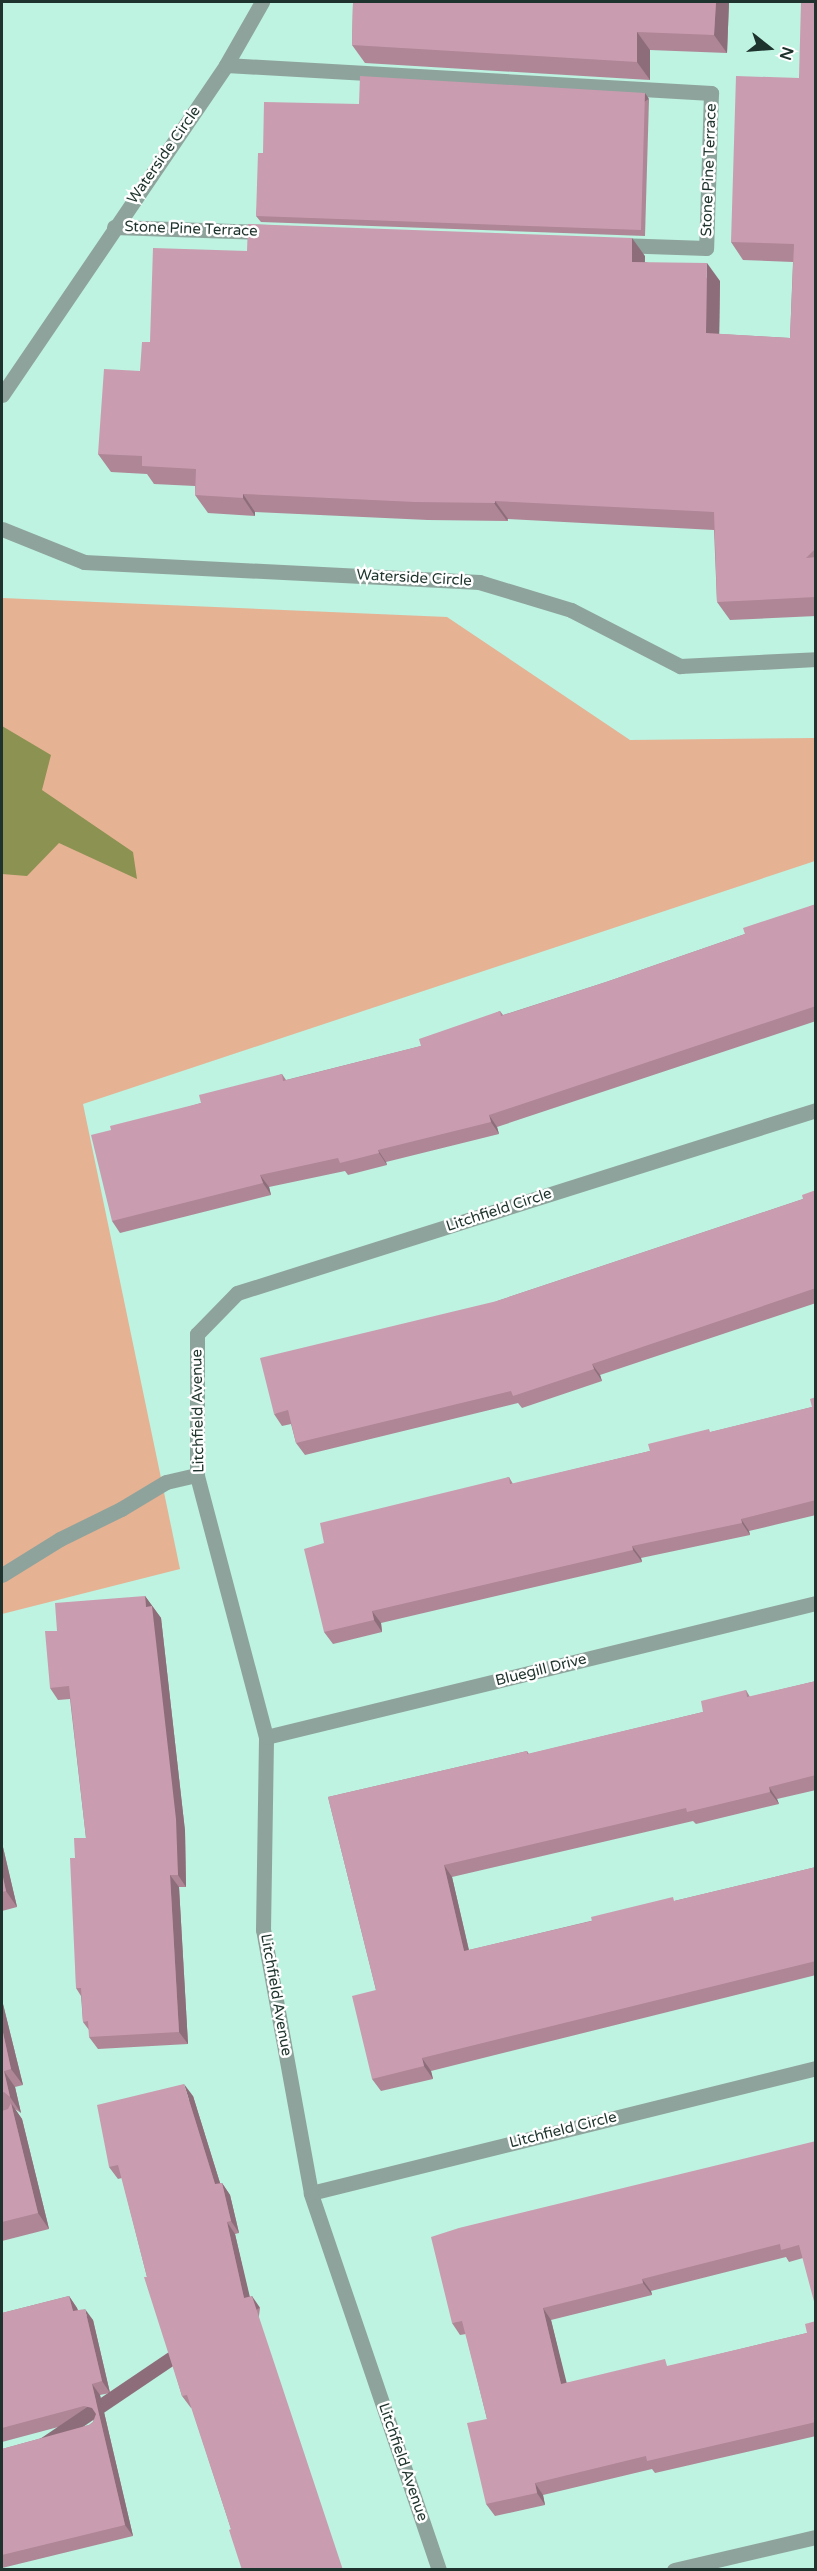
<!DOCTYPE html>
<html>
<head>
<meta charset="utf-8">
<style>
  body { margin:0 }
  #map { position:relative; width:817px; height:2571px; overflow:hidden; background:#bef2e1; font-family:"Varela Round",sans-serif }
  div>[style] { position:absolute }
  .green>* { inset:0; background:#e5b293 }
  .water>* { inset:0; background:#8c9251 }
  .minor>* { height:15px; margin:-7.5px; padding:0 7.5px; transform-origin:7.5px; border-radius:7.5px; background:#8ea39c }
  .wall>* { inset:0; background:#ae8696 }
  .shaded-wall>* { inset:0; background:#8d6d7a; transform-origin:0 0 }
  .building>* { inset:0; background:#ca9caf }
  span { translate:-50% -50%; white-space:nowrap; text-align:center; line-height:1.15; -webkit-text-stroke:5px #fff; paint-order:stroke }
  .street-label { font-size:15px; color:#1e332d }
  .frame { position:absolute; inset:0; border:3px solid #1e332d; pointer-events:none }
  .north { position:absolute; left:739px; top:18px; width:60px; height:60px; -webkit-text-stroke:4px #fff; paint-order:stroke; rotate:107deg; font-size:16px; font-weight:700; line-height:24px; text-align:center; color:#1e332d }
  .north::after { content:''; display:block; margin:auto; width:21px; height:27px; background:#1e332d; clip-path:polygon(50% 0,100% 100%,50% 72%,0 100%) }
</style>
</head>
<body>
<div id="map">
  <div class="green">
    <i style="clip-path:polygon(2px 598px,447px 617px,630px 740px,815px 738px,815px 861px,83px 1104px,180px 1569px,2px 1614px)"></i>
  </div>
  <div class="water">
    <i style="clip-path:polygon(2px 726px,51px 755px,42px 790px,133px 852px,137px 879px,59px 843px,27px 876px,2px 874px)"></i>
  </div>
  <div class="minor">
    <i style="left:226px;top:65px;width:486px;rotate:3.3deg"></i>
    <i style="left:711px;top:93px;width:155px;rotate:91.8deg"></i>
    <i style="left:706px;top:248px;width:88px;rotate:-178deg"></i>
    <i style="left:114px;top:227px;width:153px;rotate:1.9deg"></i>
    <i style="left:2px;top:395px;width:399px;rotate:-55.8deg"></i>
    <i style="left:226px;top:65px;width:73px;rotate:-60.3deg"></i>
    <i style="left:2px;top:529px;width:88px;rotate:21.9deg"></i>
    <i style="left:84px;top:562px;width:396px;rotate:2.9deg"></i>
    <i style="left:479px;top:582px;width:96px;rotate:16.9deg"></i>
    <i style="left:571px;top:610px;width:123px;rotate:27.2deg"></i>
    <i style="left:680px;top:666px;width:136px;rotate:-2.9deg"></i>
    <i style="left:2px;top:1575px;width:68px;rotate:-31.8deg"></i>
    <i style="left:60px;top:1539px;width:68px;rotate:-26.2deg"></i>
    <i style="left:121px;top:1509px;width:52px;rotate:-31deg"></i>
    <i style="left:166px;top:1482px;width:32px;rotate:-13deg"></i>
    <i style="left:266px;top:1737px;width:566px;rotate:-13.69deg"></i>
    <i style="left:311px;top:2193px;width:520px;rotate:-13.9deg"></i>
    <i style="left:439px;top:2570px;width:398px;rotate:-108.8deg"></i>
    <i style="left:311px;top:2193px;width:267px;rotate:-100.3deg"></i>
    <i style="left:263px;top:1930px;width:193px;rotate:-89.1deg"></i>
    <i style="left:266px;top:1737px;width:271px;rotate:-104.8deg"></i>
    <i style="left:197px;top:1475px;width:141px;rotate:-90deg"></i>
    <i style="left:197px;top:1334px;width:57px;rotate:-45.7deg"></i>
    <i style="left:237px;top:1293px;width:607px;rotate:-17.54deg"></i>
    <i style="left:674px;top:2570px;width:146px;rotate:-13.1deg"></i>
  </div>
  <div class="wall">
    <i style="clip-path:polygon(353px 2px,729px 2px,727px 53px,650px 50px,650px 80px,365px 63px,352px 45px)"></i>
    <i style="clip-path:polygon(816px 2px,816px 616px,730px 620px,717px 602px,714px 530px,508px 519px,508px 521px,428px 520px,255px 512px,255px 516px,208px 513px,195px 495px,195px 486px,154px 484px,147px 474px,111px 472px,98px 454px,140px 371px,150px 342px,247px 251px,645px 256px,645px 262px,720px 281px,719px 334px,790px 338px,793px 262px,743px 260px,731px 242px,799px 78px)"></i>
    <i style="clip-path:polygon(649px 99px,645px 236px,261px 222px,256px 216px,263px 153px,359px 104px)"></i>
    <i style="clip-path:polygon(816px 904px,816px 1021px,497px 1127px,499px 1134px,386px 1162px,387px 1165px,348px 1175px,345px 1171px,269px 1187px,271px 1195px,120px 1233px,112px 1221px,111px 1130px,201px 1103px,282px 1074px,286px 1080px,421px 1046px,500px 1011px,503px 1015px,606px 982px,745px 934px)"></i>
    <i style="clip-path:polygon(816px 1190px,816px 1303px,600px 1375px,602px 1381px,522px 1408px,518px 1403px,305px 1455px,296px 1443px,291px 1424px,282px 1426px,274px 1414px,497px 1301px,803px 1199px)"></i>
    <i style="clip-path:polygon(816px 1397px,816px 1515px,749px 1531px,750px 1535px,641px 1558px,642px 1562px,381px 1623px,382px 1632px,333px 1644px,324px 1632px,324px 1543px,509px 1477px,513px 1484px,650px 1451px,711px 1432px,812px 1407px)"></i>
    <i style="clip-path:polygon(145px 1596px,161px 1618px,185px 1831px,186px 1887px,179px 1887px,188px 2044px,98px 2049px,89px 2037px,89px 2030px,83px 2022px,81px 1996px,76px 1988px,75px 1858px,86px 1838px,70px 1699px,58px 1700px,50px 1688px)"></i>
    <i style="clip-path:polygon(816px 1681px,816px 1790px,777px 1799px,779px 1804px,696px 1824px,693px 1821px,452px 1877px,469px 1950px,816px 1867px,816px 1975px,431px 2071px,433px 2079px,381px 2091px,372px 2079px,376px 1990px,328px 1797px,527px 1751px,529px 1754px,703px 1712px,746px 1690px,750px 1697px)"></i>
    <i style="clip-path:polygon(2px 1843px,17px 1907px,2px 1911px)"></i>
    <i style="clip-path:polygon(2px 2000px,23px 2085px,15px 2087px,21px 2113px,15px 2109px,22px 2119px,49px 2229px,2px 2241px)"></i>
    <i style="clip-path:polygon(193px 2096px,220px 2183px,222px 2183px,230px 2195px,239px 2233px,235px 2234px,249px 2296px,260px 2308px,231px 2529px,192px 2408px,191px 2408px,182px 2396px,147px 2277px,122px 2178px,118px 2179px,109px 2167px)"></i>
    <i style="clip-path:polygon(816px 2141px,803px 2258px,789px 2262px,786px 2257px,651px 2291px,652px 2295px,551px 2320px,566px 2383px,670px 2366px,807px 2333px,816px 2321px,816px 2436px,655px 2473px,652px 2469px,543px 2495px,545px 2505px,495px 2516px,486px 2504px,487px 2419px,466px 2334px,460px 2335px,452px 2323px)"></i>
    <i style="clip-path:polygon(69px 2296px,77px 2308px,78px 2310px,93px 2320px,110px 2393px,100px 2395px,133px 2536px,2px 2568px,2px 2449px,89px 2425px,93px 2422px,94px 2418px,92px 2418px,2px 2442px,2px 2313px)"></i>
  </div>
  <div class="shaded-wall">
    <i style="clip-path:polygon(716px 2px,729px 2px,727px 53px,714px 35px)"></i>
    <i style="clip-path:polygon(637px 32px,650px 50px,650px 80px,637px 62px)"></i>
    <i style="left:645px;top:93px;width:7px;height:137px;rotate:56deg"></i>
    <i style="clip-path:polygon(632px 238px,645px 256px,644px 280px,632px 262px)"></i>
    <i style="clip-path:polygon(707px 263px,720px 281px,719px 351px,706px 333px)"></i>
    <i style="clip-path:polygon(243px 494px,255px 512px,255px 516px,243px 498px)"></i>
    <i style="left:495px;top:501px;width:22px;height:2px;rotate:54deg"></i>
    <i style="clip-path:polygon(489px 1115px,497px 1127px,499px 1134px,491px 1122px)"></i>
    <i style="clip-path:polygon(378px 1150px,386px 1162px,387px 1165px,379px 1153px)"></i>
    <i style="clip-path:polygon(260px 1175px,269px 1187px,271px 1195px,263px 1183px)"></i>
    <i style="clip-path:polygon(592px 1364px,600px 1375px,602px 1381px,594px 1369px)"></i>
    <i style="clip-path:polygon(741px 1519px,749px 1531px,750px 1535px,742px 1523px)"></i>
    <i style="clip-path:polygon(632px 1546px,641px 1558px,642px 1562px,633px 1550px)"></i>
    <i style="clip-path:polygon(145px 1596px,161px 1618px,185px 1831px,186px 1887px,178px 1875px,146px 1607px)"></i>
    <i style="clip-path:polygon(372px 1611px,381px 1623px,382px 1632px,374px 1620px)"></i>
    <i style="clip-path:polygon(769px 1787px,777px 1799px,779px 1804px,770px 1792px)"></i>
    <i style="clip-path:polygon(2px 1843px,17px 1907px,6px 1891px,2px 1873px)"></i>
    <i style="clip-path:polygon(444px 1865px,452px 1877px,472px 1964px,464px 1951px)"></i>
    <i style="clip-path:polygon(170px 1875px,179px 1887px,188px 2044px,179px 2032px)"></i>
    <i style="clip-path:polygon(2px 2000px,23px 2085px,11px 2069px,2px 2028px)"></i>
    <i style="clip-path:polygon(422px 2058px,431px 2071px,433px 2079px,424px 2066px)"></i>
    <i style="clip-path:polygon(4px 2071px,15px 2087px,21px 2113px,10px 2097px)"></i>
    <i style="clip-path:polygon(184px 2084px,193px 2096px,224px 2196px,215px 2184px)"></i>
    <i style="clip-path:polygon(11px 2103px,22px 2119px,49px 2229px,38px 2213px)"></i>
    <i style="clip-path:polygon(222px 2183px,230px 2195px,239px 2233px,231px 2221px)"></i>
    <i style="clip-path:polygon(227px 2222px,235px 2234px,253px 2310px,244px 2298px)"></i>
    <i style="clip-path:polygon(642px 2279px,651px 2291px,652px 2295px,643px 2283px)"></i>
    <i style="clip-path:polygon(69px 2296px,77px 2308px,81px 2322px,73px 2311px)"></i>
    <i style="left:252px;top:2296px;width:14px;height:289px;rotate:56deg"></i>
    <i style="clip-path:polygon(543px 2308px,551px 2320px,570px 2396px,561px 2384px)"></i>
    <i style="clip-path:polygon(85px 2309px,93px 2320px,110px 2393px,102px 2381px)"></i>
    <i style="clip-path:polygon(92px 2384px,100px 2395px,133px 2536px,125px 2525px)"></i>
    <i style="clip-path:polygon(535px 2483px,543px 2495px,545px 2505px,537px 2493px)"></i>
  </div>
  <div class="building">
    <i style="clip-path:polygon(353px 2px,716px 2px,714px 35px,637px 32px,637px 62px,352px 45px)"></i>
    <i style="clip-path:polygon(801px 2px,816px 2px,816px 548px,806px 558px,816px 557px,816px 597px,717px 602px,714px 512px,495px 501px,495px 503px,415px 502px,243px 494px,243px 498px,195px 495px,196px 469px,142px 466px,142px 456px,98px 454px,104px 369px,140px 371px,142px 342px,150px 342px,153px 248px,247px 251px,248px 224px,632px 238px,632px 262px,707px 263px,706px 333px,790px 338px,794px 244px,731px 242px,736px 76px,799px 78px)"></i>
    <i style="clip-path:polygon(360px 76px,645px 93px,641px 230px,256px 216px,258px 153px,263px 153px,264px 102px,359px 104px)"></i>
    <i style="clip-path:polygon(816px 904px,816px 1006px,489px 1115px,491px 1122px,378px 1150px,379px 1153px,340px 1163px,338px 1158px,260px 1175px,263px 1183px,112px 1221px,91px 1135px,111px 1130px,110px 1126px,201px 1103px,199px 1095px,282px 1074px,283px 1081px,421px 1046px,419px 1039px,500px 1011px,501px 1016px,606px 982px,745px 934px,743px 928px)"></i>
    <i style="clip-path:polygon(816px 1190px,816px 1288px,592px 1364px,594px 1369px,513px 1396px,511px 1391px,296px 1443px,288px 1410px,274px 1414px,260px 1358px,497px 1301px,803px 1199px,802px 1195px)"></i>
    <i style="clip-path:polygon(816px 1397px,816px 1500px,741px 1519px,742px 1523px,632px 1546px,633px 1550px,372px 1611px,374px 1620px,324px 1632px,304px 1549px,324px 1543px,320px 1523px,509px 1477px,510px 1484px,650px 1451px,648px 1444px,709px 1429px,710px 1432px,812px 1407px,810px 1399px)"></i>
    <i style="clip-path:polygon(145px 1596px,146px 1607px,152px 1606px,176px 1819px,178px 1875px,170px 1875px,179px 2032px,89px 2037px,88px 2021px,83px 2022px,81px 1988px,76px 1988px,70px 1858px,75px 1858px,74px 1838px,86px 1838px,69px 1686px,50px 1688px,45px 1631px,57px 1631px,55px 1603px)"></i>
    <i style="clip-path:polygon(816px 1681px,816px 1775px,769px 1787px,770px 1792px,687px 1812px,686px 1808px,444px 1865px,464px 1951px,592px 1921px,591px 1917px,673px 1897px,674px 1901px,816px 1867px,816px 1961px,422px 2058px,424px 2066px,372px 2079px,352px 1996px,376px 1990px,328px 1797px,527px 1751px,527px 1754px,703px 1712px,701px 1701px,746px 1690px,747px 1697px)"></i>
    <i style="clip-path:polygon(2px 1873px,6px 1891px,2px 1892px)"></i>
    <i style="clip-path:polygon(2px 2028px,11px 2069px,4px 2071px,10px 2097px,4px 2092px,2px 2093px)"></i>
    <i style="clip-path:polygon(184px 2084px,215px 2184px,222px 2183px,231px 2221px,227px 2222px,244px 2298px,252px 2296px,343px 2570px,242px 2570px,229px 2530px,231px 2529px,187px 2395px,182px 2396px,144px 2277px,147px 2277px,118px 2165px,109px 2167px,97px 2105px)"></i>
    <i style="clip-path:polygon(11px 2103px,38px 2213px,2px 2222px,2px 2111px,8px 2109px)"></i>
    <i style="clip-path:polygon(816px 2141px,816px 2309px,799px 2245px,781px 2250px,780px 2244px,642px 2279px,643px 2283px,543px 2308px,561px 2384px,665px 2359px,667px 2366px,807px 2333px,805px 2324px,816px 2321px,816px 2422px,647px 2461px,646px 2456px,535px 2483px,537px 2493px,486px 2504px,467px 2423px,487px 2419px,462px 2321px,452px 2323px,431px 2237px,459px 2228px)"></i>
    <i style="clip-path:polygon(69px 2296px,73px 2311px,85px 2309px,102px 2381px,92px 2384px,125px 2525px,2px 2555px,2px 2449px,89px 2425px,93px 2422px,96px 2414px,92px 2408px,84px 2406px,2px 2428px,2px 2313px)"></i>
  </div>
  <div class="street-label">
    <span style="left:164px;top:155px;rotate:-55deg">Waterside Circle</span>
    <span style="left:709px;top:170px;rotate:-88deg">Stone Pine Terrace</span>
    <span style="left:191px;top:229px;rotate:2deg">Stone Pine Terrace</span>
    <span style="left:414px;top:578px;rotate:3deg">Waterside Circle</span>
    <span style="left:499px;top:1210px;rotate:-18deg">Litchfield Circle</span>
    <span style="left:198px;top:1411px;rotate:-91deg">Litchfield Avenue</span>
    <span style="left:541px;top:1670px;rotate:-14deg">Bluegill Drive</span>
    <span style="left:276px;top:1995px;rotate:80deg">Litchfield Avenue</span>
    <span style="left:563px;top:2130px;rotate:-14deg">Litchfield Circle</span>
    <span style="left:403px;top:2462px;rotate:71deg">Litchfield Avenue</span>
  </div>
  <div class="frame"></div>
  <div class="north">N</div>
</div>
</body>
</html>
